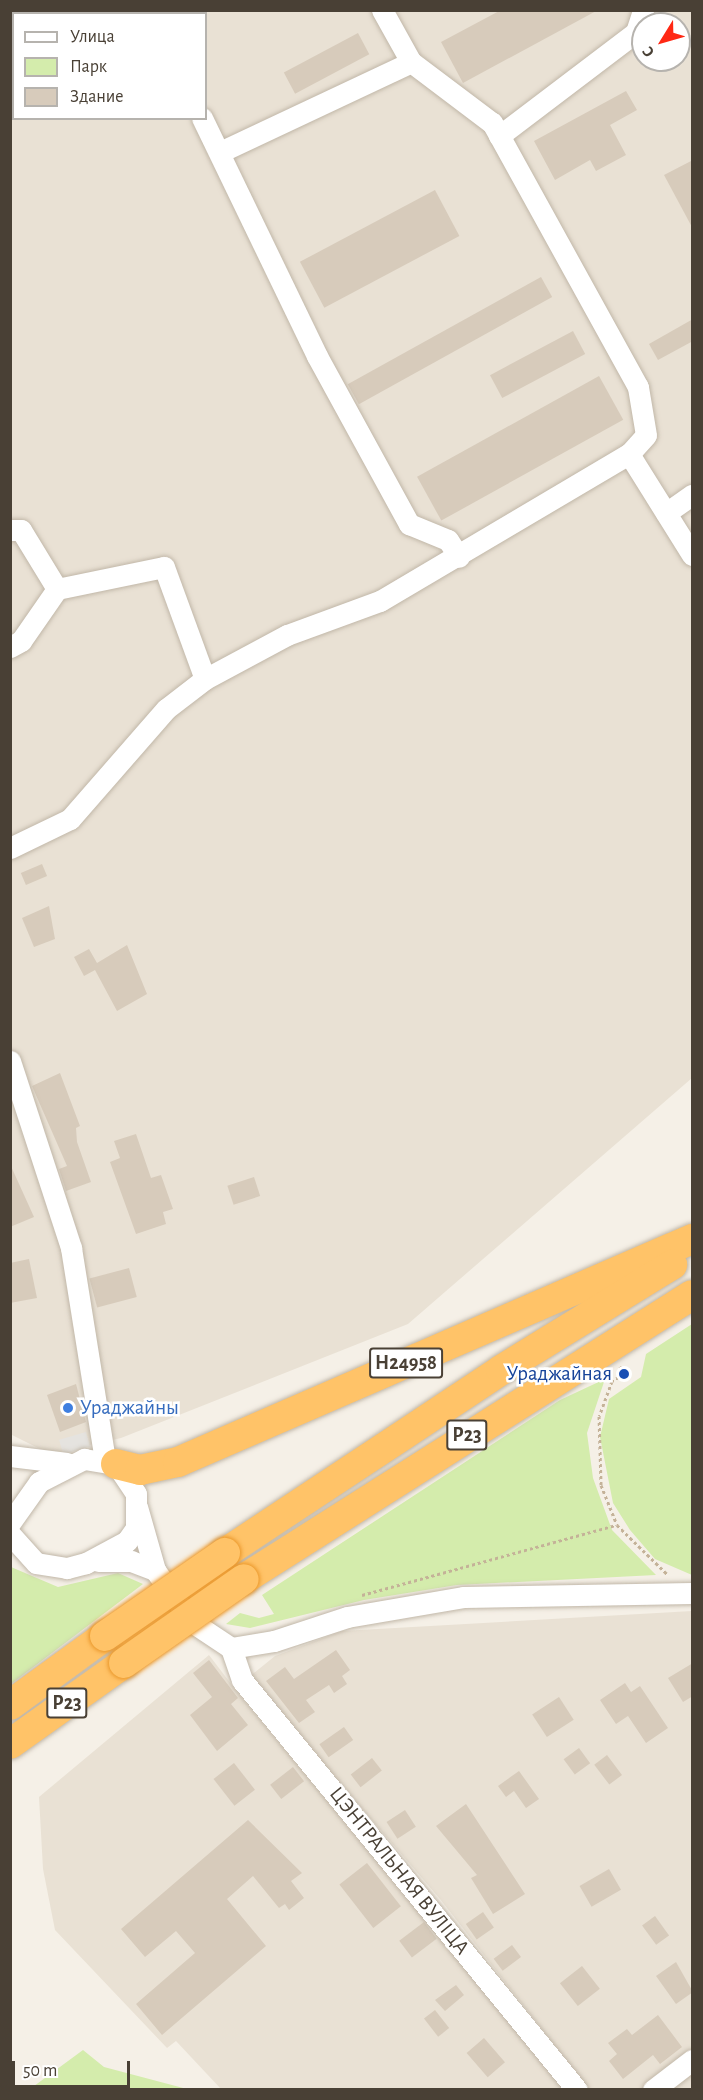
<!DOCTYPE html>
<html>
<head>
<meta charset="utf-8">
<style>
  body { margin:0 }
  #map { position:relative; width:703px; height:2100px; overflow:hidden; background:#f5f0e7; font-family:"Alegreya Sans",sans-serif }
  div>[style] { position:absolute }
  .residential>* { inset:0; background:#e9e1d4 }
  .green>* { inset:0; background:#d4ecac }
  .parking>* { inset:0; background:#e5e3df; transform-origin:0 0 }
  .building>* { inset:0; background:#d7cbbb; transform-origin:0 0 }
  .path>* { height:3px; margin-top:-1.5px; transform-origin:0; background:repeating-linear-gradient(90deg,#c4b298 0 3px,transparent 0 6px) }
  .roads { filter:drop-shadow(0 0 2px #c1b7a8) drop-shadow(0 0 2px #c1b7a8) }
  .minor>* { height:21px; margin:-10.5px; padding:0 10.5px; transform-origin:10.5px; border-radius:10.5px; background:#fff }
  .highway>* { height:30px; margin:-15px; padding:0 15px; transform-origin:15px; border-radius:15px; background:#ffc368 }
  .bridges { filter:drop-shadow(0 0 2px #eb982b) drop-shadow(0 0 2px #eb982b) }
  .highway-bridge>* { height:30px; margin:-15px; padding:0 15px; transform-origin:15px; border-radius:15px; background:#ffc368 }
  .dots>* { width:16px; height:16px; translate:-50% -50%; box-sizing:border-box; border:3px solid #fff; border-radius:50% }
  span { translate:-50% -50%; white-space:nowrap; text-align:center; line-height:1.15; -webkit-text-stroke:5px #fff; paint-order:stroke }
  .shield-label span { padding:2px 4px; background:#fff; border:2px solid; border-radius:4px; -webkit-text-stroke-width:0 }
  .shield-label { font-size:20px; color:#494035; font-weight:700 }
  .transit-label { font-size:21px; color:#164399 }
  .right { translate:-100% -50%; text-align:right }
  .shop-label { font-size:21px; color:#366cbe }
  .left { translate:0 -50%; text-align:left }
  .street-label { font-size:21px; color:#494035 }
  .frame { position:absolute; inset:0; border:12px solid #494035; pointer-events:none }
  .legend { position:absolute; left:12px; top:12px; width:195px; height:108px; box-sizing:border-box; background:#fff; border:2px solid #b6b3ae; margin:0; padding:8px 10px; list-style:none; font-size:18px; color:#494035 }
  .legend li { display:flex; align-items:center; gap:12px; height:30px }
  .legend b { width:30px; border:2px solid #b6b3ae }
  .north { position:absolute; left:631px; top:12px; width:60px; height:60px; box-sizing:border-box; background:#fff; border:2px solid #b6b3ae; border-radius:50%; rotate:233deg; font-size:16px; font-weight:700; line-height:24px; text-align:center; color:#494035 }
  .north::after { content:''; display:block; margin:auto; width:21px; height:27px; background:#ff2814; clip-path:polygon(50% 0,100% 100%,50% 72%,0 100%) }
  .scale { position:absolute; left:12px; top:2061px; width:118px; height:27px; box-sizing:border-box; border:3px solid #494035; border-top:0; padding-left:8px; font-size:18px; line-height:21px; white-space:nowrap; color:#494035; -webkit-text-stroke:4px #fff; paint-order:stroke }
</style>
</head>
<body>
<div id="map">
  <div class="residential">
    <i style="clip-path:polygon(evenodd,10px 11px,692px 11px,692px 1078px,408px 1324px,121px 1438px,50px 1454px,10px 1434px,10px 11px,14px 14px,206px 14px,206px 118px,14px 118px,14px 14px,10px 11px,643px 24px,679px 24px,679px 60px,643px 60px,643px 24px)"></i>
    <i style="clip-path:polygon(692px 1611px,692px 2089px,589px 2089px,440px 1899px,249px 1677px,275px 1656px,342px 1631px)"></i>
    <i style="clip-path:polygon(209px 1655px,241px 1697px,565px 2089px,221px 2089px,176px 2041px,167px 2048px,55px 1930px,43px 1869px,39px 1797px)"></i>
  </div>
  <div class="green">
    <i style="clip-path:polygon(692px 1324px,692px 1575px,655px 1559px,630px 1530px,613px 1503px,600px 1437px,609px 1399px,641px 1377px,646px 1354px)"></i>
    <i style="clip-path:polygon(605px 1379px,587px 1433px,593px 1478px,612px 1530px,656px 1575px,457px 1585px,364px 1600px,250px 1628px,226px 1624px,240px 1613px,259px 1618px,274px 1614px,262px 1595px,560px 1400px)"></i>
    <i style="clip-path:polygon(11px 1567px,58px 1587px,118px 1573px,143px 1584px,11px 1684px)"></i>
    <i style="clip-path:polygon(83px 2050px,104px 2067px,187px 2089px,30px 2089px)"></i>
  </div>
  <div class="parking">
    <i style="left:86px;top:1432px;width:15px;height:28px;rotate:74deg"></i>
  </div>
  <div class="building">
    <i style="clip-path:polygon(501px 10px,598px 10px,463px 83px,441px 42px)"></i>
    <i style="left:358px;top:33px;width:24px;height:84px;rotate:62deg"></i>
    <i style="clip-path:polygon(626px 91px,637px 110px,610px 125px,626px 155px,596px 171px,590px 160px,555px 180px,534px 141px)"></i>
    <i style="clip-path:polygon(693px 160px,693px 229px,664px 175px)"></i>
    <i style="left:435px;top:190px;width:52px;height:153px;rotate:62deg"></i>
    <i style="left:541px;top:277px;width:23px;height:221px;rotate:61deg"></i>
    <i style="clip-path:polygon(693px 319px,693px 341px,658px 360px,649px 344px)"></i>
    <i style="left:573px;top:331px;width:26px;height:94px;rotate:62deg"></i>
    <i style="left:599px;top:376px;width:50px;height:208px;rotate:61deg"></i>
    <i style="left:42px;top:864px;width:13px;height:23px;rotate:67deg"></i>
    <i style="clip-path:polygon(49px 906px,55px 939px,34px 947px,22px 918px)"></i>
    <i style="clip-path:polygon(127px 945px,147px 994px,117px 1011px,95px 970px,84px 976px,74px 957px,89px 949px,97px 963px)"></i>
    <i style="clip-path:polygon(60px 1073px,80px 1126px,76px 1128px,77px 1142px,91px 1182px,66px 1191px,59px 1169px,67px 1166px,32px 1086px)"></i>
    <i style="clip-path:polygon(136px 1134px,151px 1178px,161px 1175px,173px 1209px,163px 1212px,166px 1224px,136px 1234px,110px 1162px,120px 1158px,114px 1141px)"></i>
    <i style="clip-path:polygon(10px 1164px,34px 1217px,10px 1227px)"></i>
    <i style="left:254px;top:1177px;width:20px;height:28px;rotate:72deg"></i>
    <i style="clip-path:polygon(29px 1259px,37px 1298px,10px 1303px,10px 1263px)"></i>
    <i style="left:129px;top:1268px;width:30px;height:41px;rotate:75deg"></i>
    <i style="clip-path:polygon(76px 1384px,86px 1422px,60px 1432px,47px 1395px)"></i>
    <i style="clip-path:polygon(336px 1650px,350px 1670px,342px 1676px,347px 1684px,334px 1693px,329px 1685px,306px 1700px,315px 1712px,299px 1723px,266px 1681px,285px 1667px,294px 1679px)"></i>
    <i style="clip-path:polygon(209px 1660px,238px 1698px,231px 1704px,248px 1725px,217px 1751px,190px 1715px,212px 1697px,193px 1673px)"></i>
    <i style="clip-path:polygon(693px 1663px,693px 1696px,683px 1702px,668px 1678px)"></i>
    <i style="clip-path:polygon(625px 1683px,631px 1692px,640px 1686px,668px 1728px,646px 1743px,628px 1716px,616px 1724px,600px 1700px)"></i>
    <i style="left:559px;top:1697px;width:27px;height:32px;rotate:57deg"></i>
    <i style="left:344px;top:1727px;width:16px;height:30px;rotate:55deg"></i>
    <i style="left:579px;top:1748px;width:19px;height:19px;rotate:54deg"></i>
    <i style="left:607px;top:1755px;width:25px;height:16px;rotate:53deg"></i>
    <i style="left:372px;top:1758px;width:16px;height:27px;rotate:52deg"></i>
    <i style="left:234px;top:1763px;width:34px;height:26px;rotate:52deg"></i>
    <i style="left:293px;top:1767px;width:18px;height:29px;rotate:52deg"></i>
    <i style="clip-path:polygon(519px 1771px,539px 1799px,526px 1808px,514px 1791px,506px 1797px,498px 1786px)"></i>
    <i style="clip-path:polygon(466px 1804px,525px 1894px,493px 1914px,471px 1878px,477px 1875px,436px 1826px)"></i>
    <i style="left:405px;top:1810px;width:20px;height:22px;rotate:57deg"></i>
    <i style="clip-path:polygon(248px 1820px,302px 1873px,291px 1881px,304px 1898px,289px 1910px,285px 1904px,279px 1908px,253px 1876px,227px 1899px,266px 1946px,162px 2035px,136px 2004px,195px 1953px,176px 1931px,145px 1957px,121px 1929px)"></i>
    <i style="left:367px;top:1863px;width:55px;height:35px;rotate:52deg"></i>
    <i style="left:609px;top:1869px;width:24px;height:34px;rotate:60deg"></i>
    <i style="left:483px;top:1912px;width:19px;height:21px;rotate:55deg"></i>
    <i style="left:655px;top:1916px;width:24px;height:16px;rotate:54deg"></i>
    <i style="left:424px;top:1922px;width:21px;height:31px;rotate:53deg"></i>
    <i style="left:512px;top:1945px;width:15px;height:23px;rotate:53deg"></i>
    <i style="clip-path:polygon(676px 1962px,693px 1992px,676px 2004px,656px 1976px)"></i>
    <i style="left:582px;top:1966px;width:29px;height:28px;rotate:52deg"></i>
    <i style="clip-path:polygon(456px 1985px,464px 1995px,445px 2011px,435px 2000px)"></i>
    <i style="left:435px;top:2010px;width:23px;height:14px;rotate:52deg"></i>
    <i style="clip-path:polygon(658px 2015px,682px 2047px,660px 2064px,653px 2055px,623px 2079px,609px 2061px,617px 2054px,608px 2043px,627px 2029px,632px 2035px)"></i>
    <i style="left:484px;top:2038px;width:32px;height:23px;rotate:49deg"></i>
  </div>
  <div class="path">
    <i style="left:620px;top:1366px;width:9px;rotate:63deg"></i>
    <i style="left:624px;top:1374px;width:14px;rotate:150deg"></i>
    <i style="left:612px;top:1381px;width:37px;rotate:110deg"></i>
    <i style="left:599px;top:1416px;width:69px;rotate:88.3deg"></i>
    <i style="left:601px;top:1485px;width:43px;rotate:68.2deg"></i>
    <i style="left:617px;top:1525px;width:71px;rotate:44.4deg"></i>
    <i style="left:362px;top:1595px;width:264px;rotate:-15.4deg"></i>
  </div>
  <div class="roads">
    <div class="minor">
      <i style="left:144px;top:10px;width:4px;rotate:63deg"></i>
      <i style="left:202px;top:118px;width:264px;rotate:64.2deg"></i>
      <i style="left:317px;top:356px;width:192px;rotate:61.3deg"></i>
      <i style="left:409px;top:524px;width:42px;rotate:22.3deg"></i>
      <i style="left:448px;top:540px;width:20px;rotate:57deg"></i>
      <i style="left:499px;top:136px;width:172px;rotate:-37.2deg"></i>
      <i style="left:636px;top:32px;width:23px;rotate:-72deg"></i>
      <i style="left:220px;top:152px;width:211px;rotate:-25.2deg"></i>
      <i style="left:629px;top:454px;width:119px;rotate:58deg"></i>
      <i style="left:666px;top:513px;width:32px;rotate:-35deg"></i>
      <i style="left:10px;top:530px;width:11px"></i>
      <i style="left:21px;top:530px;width:69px;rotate:58.6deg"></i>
      <i style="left:57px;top:589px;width:109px;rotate:-11.6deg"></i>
      <i style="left:164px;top:567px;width:119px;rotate:69.9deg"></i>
      <i style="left:10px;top:647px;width:13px;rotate:-29deg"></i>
      <i style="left:21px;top:641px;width:63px;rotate:-55.3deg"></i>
      <i style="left:10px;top:848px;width:67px;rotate:-25.8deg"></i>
      <i style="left:70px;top:819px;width:146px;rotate:-48.9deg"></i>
      <i style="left:166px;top:709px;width:49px;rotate:-37.6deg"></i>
      <i style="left:205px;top:679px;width:93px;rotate:-28.2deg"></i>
      <i style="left:287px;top:635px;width:99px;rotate:-20.1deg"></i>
      <i style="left:380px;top:601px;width:289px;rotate:-30.6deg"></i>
      <i style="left:629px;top:454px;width:25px;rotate:-48deg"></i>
      <i style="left:646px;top:435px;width:49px;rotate:-99.5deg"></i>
      <i style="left:638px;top:387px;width:302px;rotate:-118.9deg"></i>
      <i style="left:492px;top:123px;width:101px;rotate:-143deg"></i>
      <i style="left:411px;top:62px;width:60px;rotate:-119.1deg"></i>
      <i style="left:10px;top:1061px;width:197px;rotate:71.9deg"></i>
      <i style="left:71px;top:1248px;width:215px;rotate:80.9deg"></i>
      <i style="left:10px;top:1456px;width:57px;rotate:7deg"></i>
      <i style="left:137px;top:1507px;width:66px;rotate:74.1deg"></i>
      <i style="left:155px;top:1570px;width:64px;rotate:54.6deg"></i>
      <i style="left:192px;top:1622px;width:47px;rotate:33.7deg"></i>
      <i style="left:231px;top:1648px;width:44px;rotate:-9.2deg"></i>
      <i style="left:274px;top:1641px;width:77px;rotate:-18.2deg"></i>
      <i style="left:347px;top:1617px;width:119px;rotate:-9.7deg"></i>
      <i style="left:464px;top:1597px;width:228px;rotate:-1deg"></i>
      <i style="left:10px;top:1523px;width:50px;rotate:-54.7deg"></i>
      <i style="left:39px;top:1482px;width:51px;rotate:-27.1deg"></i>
      <i style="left:84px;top:1459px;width:32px;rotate:9deg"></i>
      <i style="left:116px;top:1464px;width:36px;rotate:56deg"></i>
      <i style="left:136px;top:1494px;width:34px;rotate:90deg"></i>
      <i style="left:136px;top:1528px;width:16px;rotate:125deg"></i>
      <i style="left:127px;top:1541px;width:47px;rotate:151.8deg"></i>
      <i style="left:86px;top:1563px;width:20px;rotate:165deg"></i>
      <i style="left:67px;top:1568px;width:31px;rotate:-171deg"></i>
      <i style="left:36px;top:1563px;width:39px;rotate:-132deg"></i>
      <i style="left:98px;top:1561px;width:33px"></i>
      <i style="left:131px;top:1561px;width:26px;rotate:21deg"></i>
      <i style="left:231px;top:1648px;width:34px;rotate:71deg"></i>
      <i style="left:242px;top:1680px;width:529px;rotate:50.75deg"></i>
      <i style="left:653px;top:2090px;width:49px;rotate:-37.6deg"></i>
    </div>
    <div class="highway">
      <i style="left:116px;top:1464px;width:25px;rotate:14deg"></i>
      <i style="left:140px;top:1470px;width:39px;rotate:-12deg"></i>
      <i style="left:178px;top:1462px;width:560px;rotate:-23.45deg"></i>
      <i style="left:225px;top:1553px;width:331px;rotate:-33.5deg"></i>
      <i style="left:501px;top:1370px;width:201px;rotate:-31.6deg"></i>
      <i style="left:244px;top:1579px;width:530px;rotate:-32.37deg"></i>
      <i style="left:10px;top:1705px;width:117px;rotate:-36deg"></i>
      <i style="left:10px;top:1744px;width:140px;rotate:-35.4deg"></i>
    </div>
  </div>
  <div class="bridges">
    <div class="highway-bridge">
      <i style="left:105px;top:1636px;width:146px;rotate:-34.7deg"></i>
      <i style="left:124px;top:1663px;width:146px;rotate:-35deg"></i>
    </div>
  </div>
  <div class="dots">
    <i style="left:624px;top:1374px;background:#1a4fb4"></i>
    <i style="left:68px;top:1408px;background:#3f7fe0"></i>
  </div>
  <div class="shield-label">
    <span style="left:406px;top:1363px">Н24958</span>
    <span style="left:467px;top:1435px">Р23</span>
    <span style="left:67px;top:1703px">Р23</span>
  </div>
  <div class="transit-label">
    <span class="right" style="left:612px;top:1374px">Ураджайная</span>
  </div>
  <div class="shop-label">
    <span class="left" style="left:80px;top:1408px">Ураджайны</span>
  </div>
  <div class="street-label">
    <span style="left:399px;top:1871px;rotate:51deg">ЦЭНТРАЛЬНАЯ ВУЛІЦА</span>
  </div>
  <div class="frame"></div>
  <ul class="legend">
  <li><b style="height:8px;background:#fff"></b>Улица</li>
  <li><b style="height:16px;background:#d4ecac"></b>Парк</li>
  <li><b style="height:16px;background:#d7cbbb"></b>Здание</li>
  </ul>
  <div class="north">С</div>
  <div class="scale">50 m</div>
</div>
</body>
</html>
